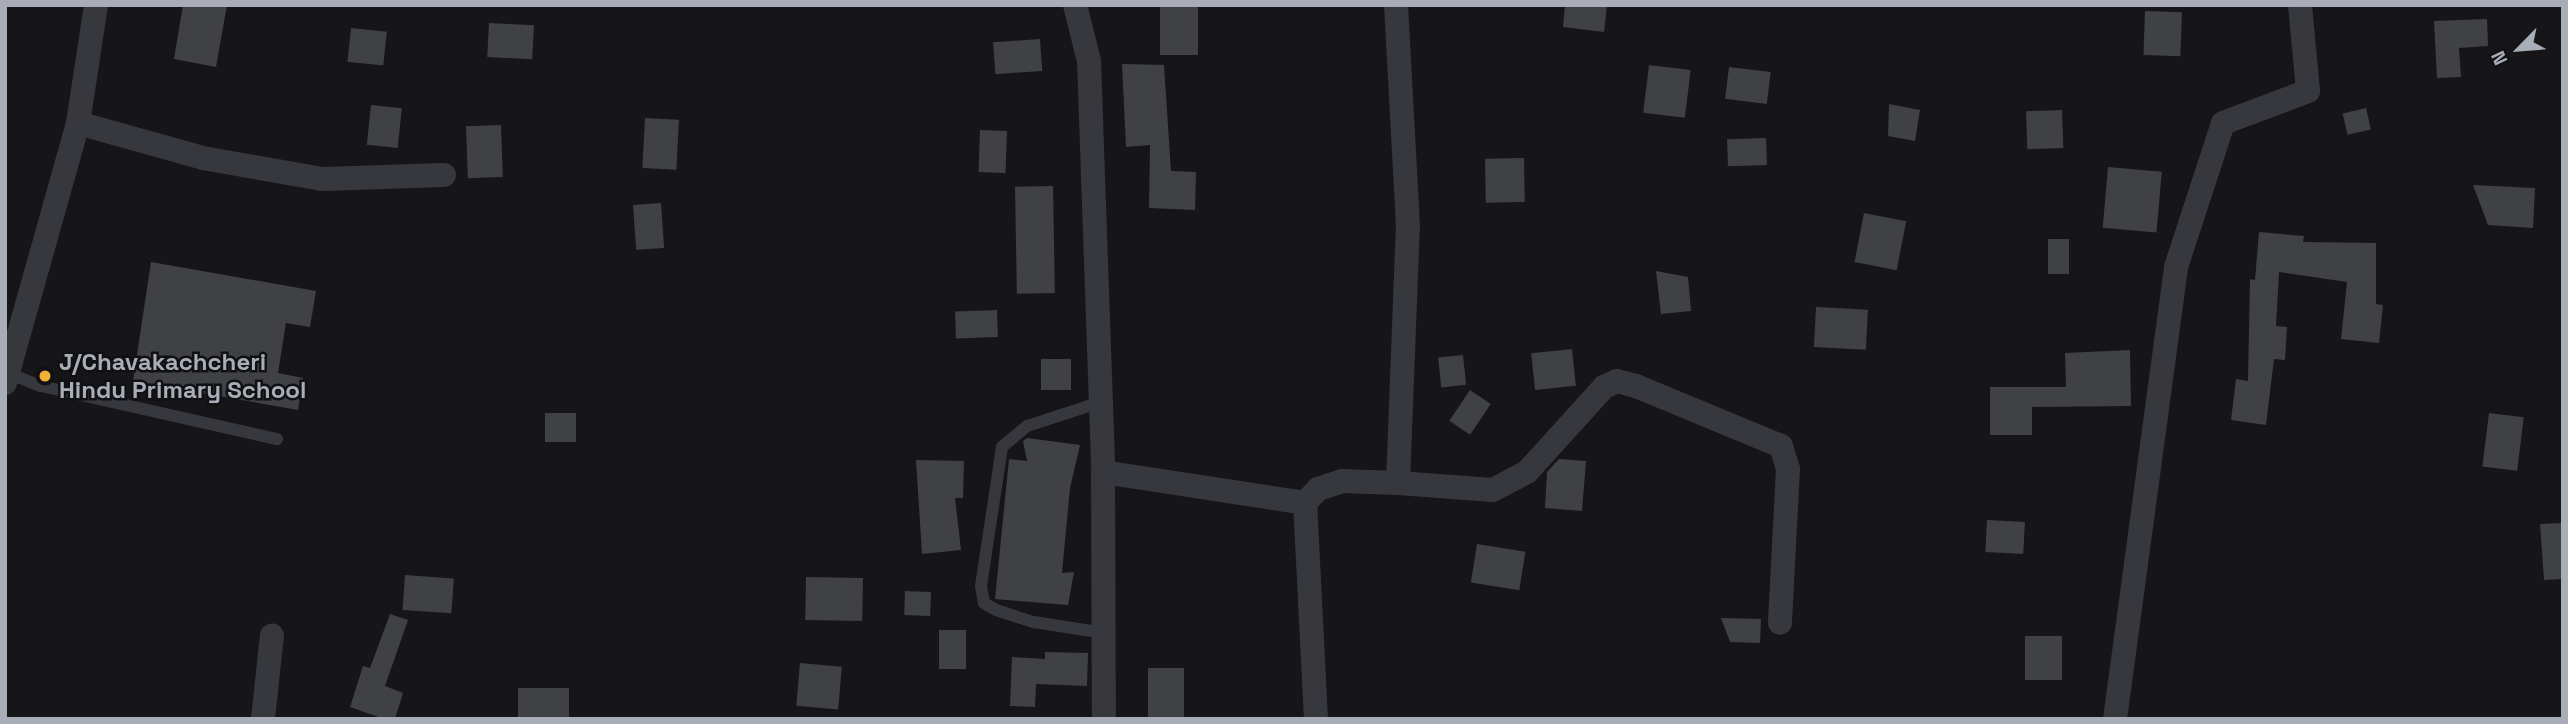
<!DOCTYPE html>
<html>
<head>
<meta charset="utf-8">
<style>
  body { margin:0 }
  #map { position:relative; width:2568px; height:724px; overflow:hidden; background:#161618; font-family:"Space Grotesk",sans-serif }
  div>[style] { position:absolute }
  .building>* { inset:0; background:#404145; transform-origin:0 0 }
  .lane>* { height:12px; margin:-6px; padding:0 6px; transform-origin:6px; border-radius:6px; background:#37383d }
  .street>* { height:24px; margin:-12px; padding:0 12px; transform-origin:12px; border-radius:12px; background:#37383d }
  .dots>* { width:19px; height:19px; translate:-50% -50%; box-sizing:border-box; border:4px solid #111113; border-radius:50% }
  span { translate:-50% -50%; white-space:nowrap; text-align:center; line-height:1.15; -webkit-text-stroke:5px #111113; paint-order:stroke }
  .poi-label { font-size:24px; color:#a8adb8; font-weight:700 }
  .left { translate:0 -50%; text-align:left }
  .frame { position:absolute; inset:0; border:7px solid #a8adb8; pointer-events:none }
  .north { position:absolute; left:2484px; top:14px; width:70px; height:70px; -webkit-text-stroke:5px #111113; paint-order:stroke; rotate:245deg; font-size:19px; font-weight:700; line-height:28px; text-align:center; color:#a8adb8 }
  .north::after { content:''; display:block; margin:auto; width:24px; height:32px; background:#a8adb8; clip-path:polygon(50% 0,100% 100%,50% 72%,0 100%) }
</style>
</head>
<body>
<div id="map">
  <div class="building">
    <i style="clip-path:polygon(183px 5px,227px 5px,216px 67px,174px 59px)"></i>
    <i style="left:1160px;top:5px;width:38px;height:50px"></i>
    <i style="clip-path:polygon(1565px 5px,1607px 5px,1604px 32px,1563px 27px)"></i>
    <i style="left:2145px;top:11px;width:37px;height:44px;rotate:2deg"></i>
    <i style="clip-path:polygon(2487px 19px,2488px 46px,2459px 48px,2461px 77px,2437px 78px,2434px 21px)"></i>
    <i style="left:489px;top:23px;width:45px;height:34px;rotate:3deg"></i>
    <i style="left:351px;top:28px;width:36px;height:34px;rotate:6deg"></i>
    <i style="left:1040px;top:39px;width:32px;height:47px;rotate:86deg"></i>
    <i style="clip-path:polygon(1122px 64px,1164px 65px,1171px 171px,1196px 172px,1195px 210px,1149px 208px,1150px 145px,1126px 147px)"></i>
    <i style="left:1649px;top:65px;width:42px;height:48px;rotate:7deg"></i>
    <i style="left:1729px;top:67px;width:42px;height:32px;rotate:7deg"></i>
    <i style="clip-path:polygon(1889px 104px,1920px 110px,1915px 141px,1888px 136px)"></i>
    <i style="left:371px;top:105px;width:31px;height:40px;rotate:6deg"></i>
    <i style="left:2366px;top:108px;width:22px;height:24px;rotate:77deg"></i>
    <i style="left:2062px;top:110px;width:38px;height:36px;rotate:88deg"></i>
    <i style="left:645px;top:118px;width:34px;height:50px;rotate:3deg"></i>
    <i style="left:501px;top:125px;width:52px;height:35px;rotate:88deg"></i>
    <i style="left:980px;top:130px;width:27px;height:42px;rotate:2deg"></i>
    <i style="left:1766px;top:138px;width:27px;height:39px;rotate:88deg"></i>
    <i style="left:1524px;top:158px;width:44px;height:39px;rotate:89deg"></i>
    <i style="left:2108px;top:167px;width:54px;height:61px;rotate:5deg"></i>
    <i style="clip-path:polygon(2473px 185px,2535px 188px,2533px 228px,2488px 225px)"></i>
    <i style="left:1053px;top:186px;width:107px;height:38px;rotate:89deg"></i>
    <i style="left:661px;top:203px;width:45px;height:28px;rotate:86deg"></i>
    <i style="left:1864px;top:213px;width:43px;height:50px;rotate:11deg"></i>
    <i style="clip-path:polygon(2259px 232px,2304px 236px,2303px 242px,2376px 243px,2376px 304px,2383px 305px,2379px 343px,2341px 339px,2347px 282px,2279px 272px,2276px 326px,2287px 327px,2285px 360px,2274px 359px,2266px 425px,2231px 420px,2236px 379px,2248px 381px,2250px 279px,2255px 280px)"></i>
    <i style="left:2048px;top:239px;width:21px;height:35px"></i>
    <i style="clip-path:polygon(151px 262px,316px 291px,310px 327px,286px 323px,278px 373px,303px 378px,298px 410px,133px 381px)"></i>
    <i style="clip-path:polygon(1656px 271px,1688px 277px,1691px 311px,1661px 314px)"></i>
    <i style="left:1816px;top:307px;width:52px;height:40px;rotate:3deg"></i>
    <i style="left:997px;top:310px;width:27px;height:42px;rotate:88deg"></i>
    <i style="left:1572px;top:349px;width:37px;height:41px;rotate:84deg"></i>
    <i style="clip-path:polygon(2130px 350px,2131px 406px,2032px 407px,2032px 435px,1990px 435px,1990px 387px,2066px 387px,2065px 353px)"></i>
    <i style="left:1463px;top:355px;width:30px;height:25px;rotate:84deg"></i>
    <i style="left:1041px;top:359px;width:30px;height:31px"></i>
    <i style="left:1470px;top:390px;width:25px;height:37px;rotate:34deg"></i>
    <i style="left:545px;top:413px;width:31px;height:29px"></i>
    <i style="left:2489px;top:413px;width:35px;height:54px;rotate:7deg"></i>
    <i style="clip-path:polygon(1027px 438px,1080px 445px,1070px 488px,1062px 573px,1074px 572px,1068px 605px,995px 599px,1009px 459px,1027px 461px,1023px 441px)"></i>
    <i style="clip-path:polygon(1559px 459px,1586px 461px,1582px 511px,1545px 508px,1547px 472px)"></i>
    <i style="clip-path:polygon(916px 460px,964px 461px,963px 498px,955px 498px,961px 550px,922px 554px)"></i>
    <i style="left:1987px;top:520px;width:38px;height:32px;rotate:3deg"></i>
    <i style="clip-path:polygon(2563px 523px,2563px 579px,2544px 580px,2540px 524px)"></i>
    <i style="left:1477px;top:544px;width:49px;height:39px;rotate:9deg"></i>
    <i style="left:405px;top:575px;width:49px;height:35px;rotate:4deg"></i>
    <i style="left:806px;top:577px;width:57px;height:43px;rotate:1deg"></i>
    <i style="left:905px;top:591px;width:26px;height:24px;rotate:2deg"></i>
    <i style="clip-path:polygon(390px 614px,408px 620px,385px 686px,403px 693px,395px 719px,384px 719px,350px 707px,363px 666px,370px 668px)"></i>
    <i style="clip-path:polygon(1721px 618px,1761px 619px,1760px 643px,1730px 642px)"></i>
    <i style="left:939px;top:630px;width:27px;height:39px"></i>
    <i style="left:2025px;top:636px;width:37px;height:44px"></i>
    <i style="clip-path:polygon(1045px 652px,1088px 653px,1087px 686px,1036px 684px,1035px 707px,1010px 706px,1012px 657px,1045px 659px)"></i>
    <i style="left:800px;top:663px;width:42px;height:43px;rotate:5deg"></i>
    <i style="left:1148px;top:668px;width:36px;height:51px"></i>
    <i style="left:518px;top:688px;width:51px;height:31px"></i>
  </div>
  <div class="lane">
    <i style="left:8px;top:373px;width:35px;rotate:22deg"></i>
    <i style="left:41px;top:386px;width:242px;rotate:12.7deg"></i>
    <i style="left:1101px;top:402px;width:78px;rotate:162deg"></i>
    <i style="left:1027px;top:426px;width:33px;rotate:140deg"></i>
    <i style="left:1002px;top:447px;width:141px;rotate:98.6deg"></i>
    <i style="left:981px;top:586px;width:17px;rotate:80deg"></i>
    <i style="left:984px;top:603px;width:14px;rotate:30deg"></i>
    <i style="left:996px;top:610px;width:40px;rotate:18deg"></i>
    <i style="left:1034px;top:622px;width:71px;rotate:8.9deg"></i>
  </div>
  <div class="street">
    <i style="left:1075px;top:5px;width:58px;rotate:76deg"></i>
    <i style="left:1089px;top:61px;width:411px;rotate:88deg"></i>
    <i style="left:1103px;top:472px;width:247px;rotate:89.8deg"></i>
    <i style="left:78px;top:123px;width:130px;rotate:15.6deg"></i>
    <i style="left:203px;top:158px;width:121px;rotate:10deg"></i>
    <i style="left:322px;top:179px;width:122px;rotate:-1.9deg"></i>
    <i style="left:5px;top:383px;width:270px;rotate:-74.3deg"></i>
    <i style="left:78px;top:123px;width:119px;rotate:-81.3deg"></i>
    <i style="left:1103px;top:472px;width:204px;rotate:8.7deg"></i>
    <i style="left:1398px;top:483px;width:95px;rotate:4.2deg"></i>
    <i style="left:1493px;top:490px;width:38px;rotate:-28deg"></i>
    <i style="left:1527px;top:472px;width:115px;rotate:-47.8deg"></i>
    <i style="left:1604px;top:387px;width:14px;rotate:-25deg"></i>
    <i style="left:1617px;top:381px;width:20px;rotate:15deg"></i>
    <i style="left:1636px;top:386px;width:157px;rotate:22.5deg"></i>
    <i style="left:1781px;top:446px;width:24px;rotate:73deg"></i>
    <i style="left:1788px;top:469px;width:154px;rotate:93deg"></i>
    <i style="left:263px;top:719px;width:84px;rotate:-83.9deg"></i>
    <i style="left:1316px;top:719px;width:216px;rotate:-92.9deg"></i>
    <i style="left:1305px;top:503px;width:19px;rotate:-47deg"></i>
    <i style="left:1318px;top:489px;width:25px;rotate:-18deg"></i>
    <i style="left:1342px;top:481px;width:56px;rotate:2deg"></i>
    <i style="left:1398px;top:483px;width:257px;rotate:-87.8deg"></i>
    <i style="left:1408px;top:226px;width:221px;rotate:-93.1deg"></i>
    <i style="left:2115px;top:719px;width:456px;rotate:-82.3deg"></i>
    <i style="left:2176px;top:267px;width:151px;rotate:-71.9deg"></i>
    <i style="left:2223px;top:123px;width:91px;rotate:-20.6deg"></i>
    <i style="left:2308px;top:91px;width:86px;rotate:-95.3deg"></i>
  </div>
  <div class="dots">
    <i style="left:45px;top:376px;background:#f2b134"></i>
  </div>
  <div class="poi-label">
    <span class="left" style="left:59px;top:376px">J/Chavakachcheri<br>Hindu Primary School</span>
  </div>
  <div class="frame"></div>
  <div class="north">N</div>
</div>
</body>
</html>
